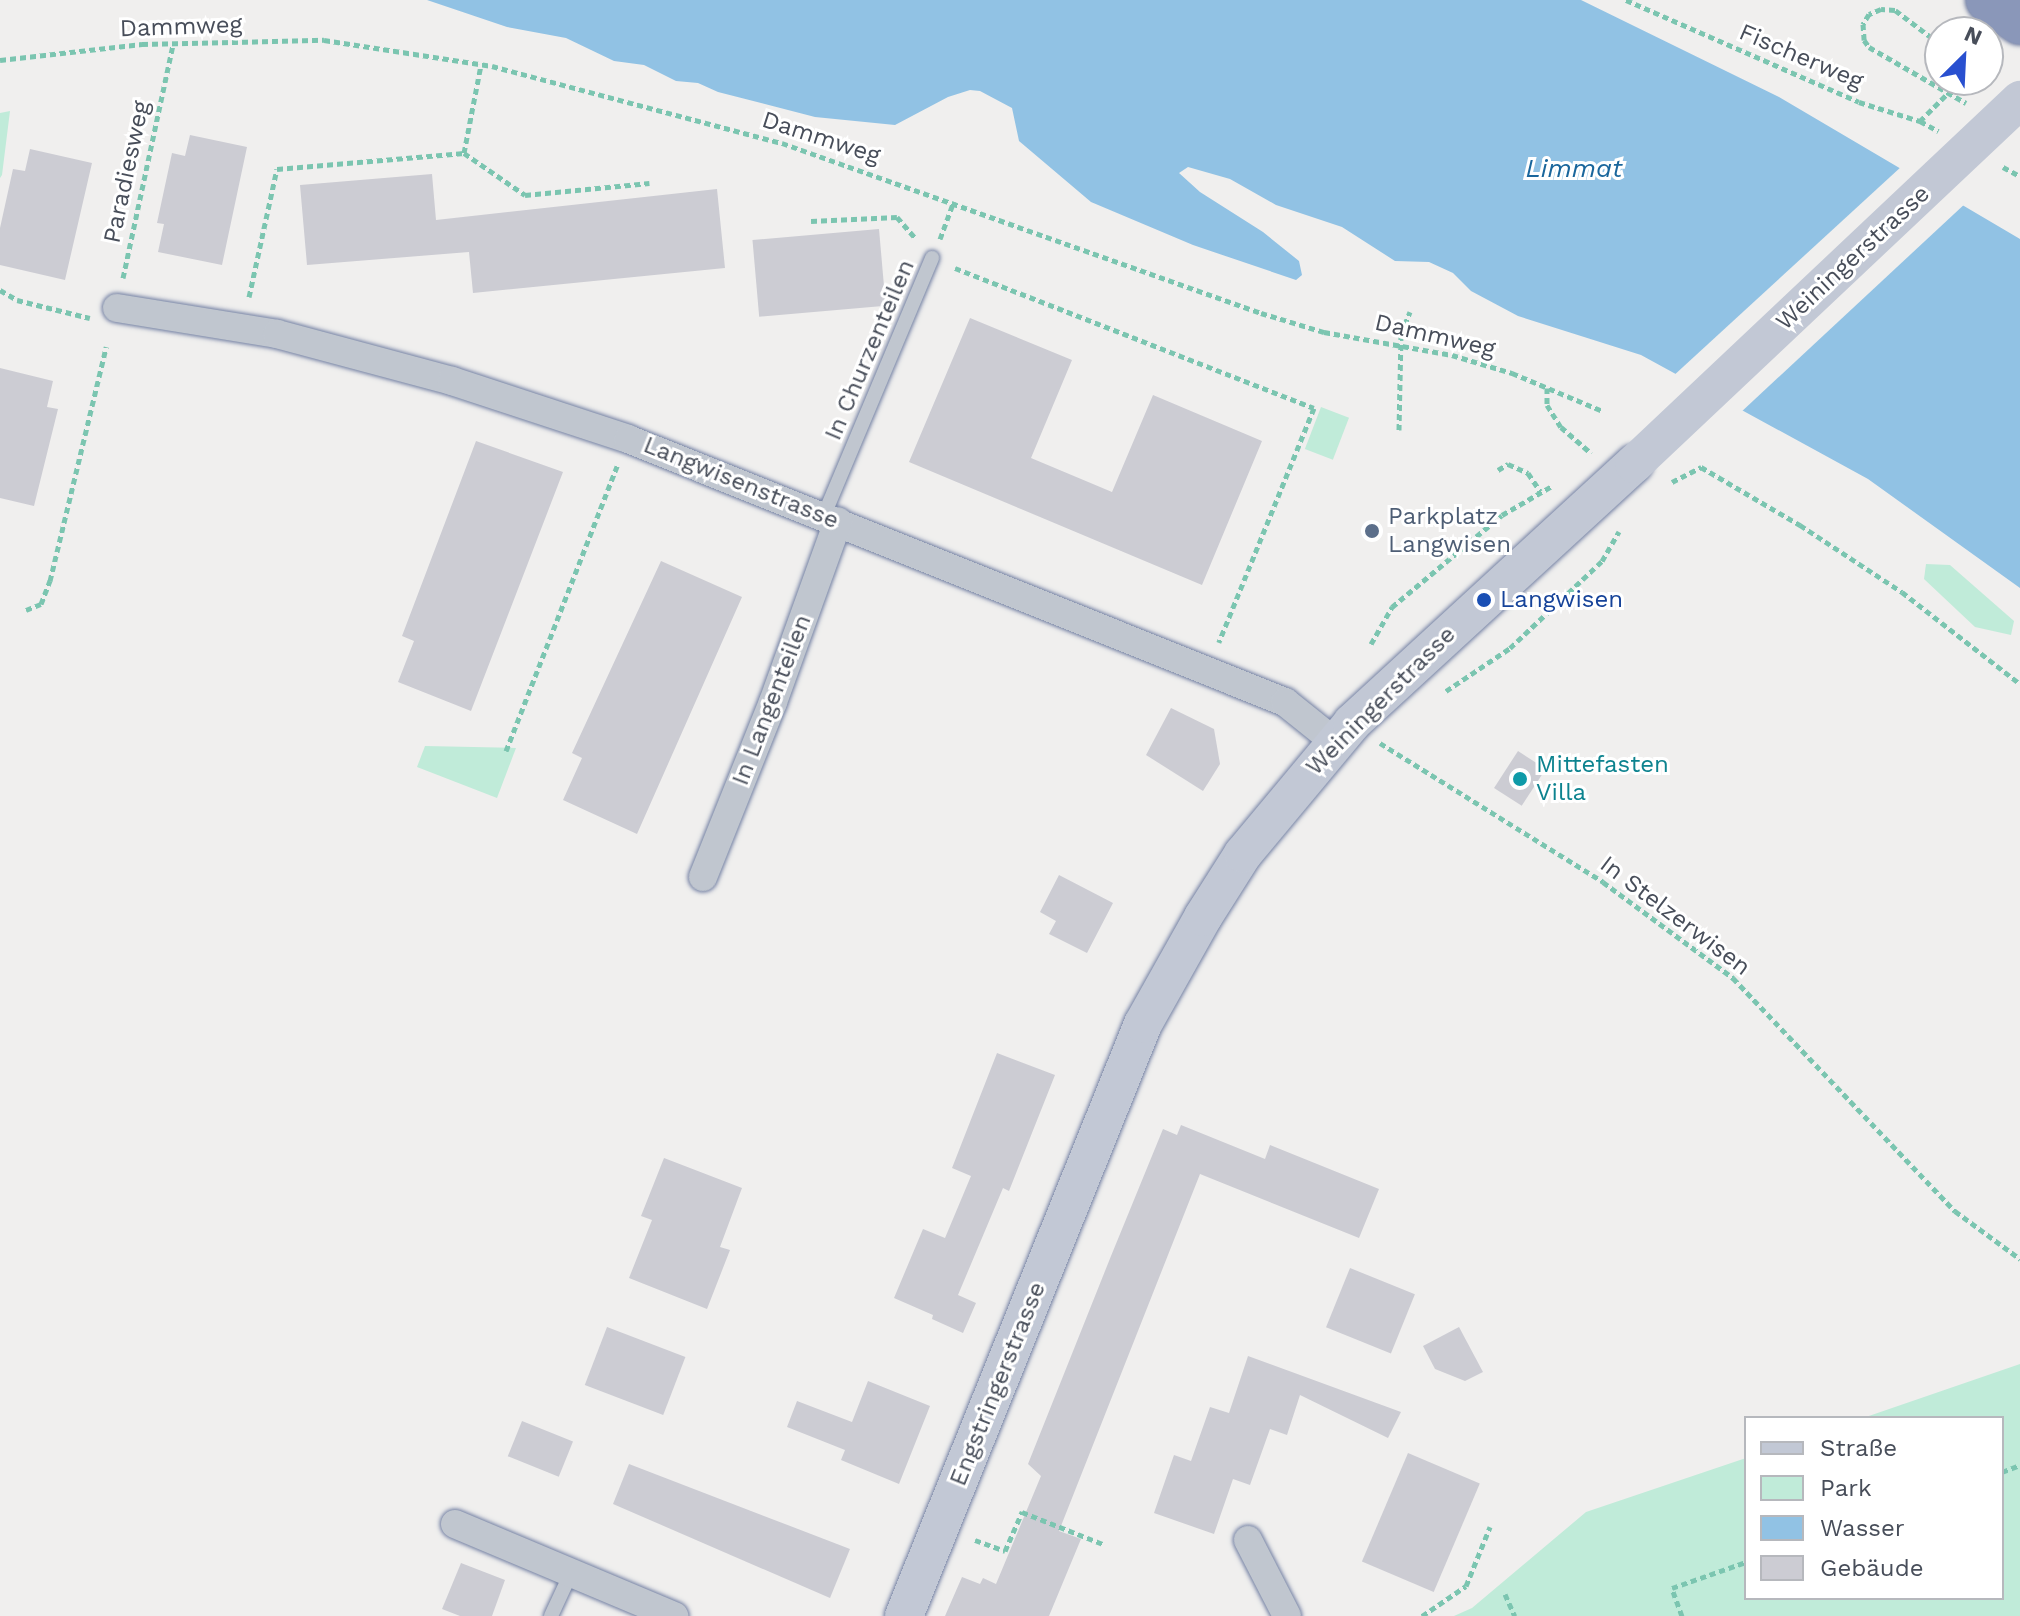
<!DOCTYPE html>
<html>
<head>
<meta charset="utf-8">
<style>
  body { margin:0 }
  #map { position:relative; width:2020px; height:1616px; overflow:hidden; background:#f0efee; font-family:"Work Sans",sans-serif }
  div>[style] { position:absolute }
  .green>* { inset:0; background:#c0ebd9; transform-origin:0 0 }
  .water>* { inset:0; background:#91c2e4 }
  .pier>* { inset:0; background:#f0efee }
  .building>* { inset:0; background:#ccccd3; transform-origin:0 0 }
  .path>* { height:5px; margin-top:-2.5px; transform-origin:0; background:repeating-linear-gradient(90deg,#7bc5b0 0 6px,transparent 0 10px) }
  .roads { filter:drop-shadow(0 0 2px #7582a4) drop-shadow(0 0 2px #7582a4) }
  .service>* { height:14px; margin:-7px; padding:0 7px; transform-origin:7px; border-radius:7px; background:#c0c6cf }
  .minor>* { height:28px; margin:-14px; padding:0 14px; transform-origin:14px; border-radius:14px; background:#c0c6cf }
  .secondary>* { height:38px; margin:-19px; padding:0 19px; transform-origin:19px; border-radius:19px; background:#c2c8d5 }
  .motorway>* { height:44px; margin:-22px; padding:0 22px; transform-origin:22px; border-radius:22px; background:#8a97b9 }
  .path-bridge>* { height:5px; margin-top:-2.5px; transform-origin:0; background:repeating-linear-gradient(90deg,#7bc5b0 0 6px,transparent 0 10px) }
  .secondary-bridge>* { height:38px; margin:-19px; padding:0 19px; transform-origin:19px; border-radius:19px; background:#c2c8d5 }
  .dots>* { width:22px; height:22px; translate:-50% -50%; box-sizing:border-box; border:4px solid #fff; border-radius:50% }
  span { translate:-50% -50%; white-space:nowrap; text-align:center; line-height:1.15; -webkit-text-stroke:6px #fff; paint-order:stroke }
  .street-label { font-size:24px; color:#484e5a }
  .service-label { font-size:24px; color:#4e5e75 }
  .left { translate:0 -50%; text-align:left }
  .transit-label { font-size:24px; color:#164399 }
  .culture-label { font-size:24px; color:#0d838f }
  .water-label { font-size:26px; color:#19669c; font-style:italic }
  .legend { position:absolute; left:1744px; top:1416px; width:260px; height:184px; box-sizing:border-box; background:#fff; border:2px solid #b6b8bd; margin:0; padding:10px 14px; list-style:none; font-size:24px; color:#484e5a }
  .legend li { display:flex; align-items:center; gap:16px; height:40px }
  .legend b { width:40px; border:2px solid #b6b8bd }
  .north { position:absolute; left:1924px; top:16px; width:80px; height:80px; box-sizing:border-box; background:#fff; border:2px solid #b6b8bd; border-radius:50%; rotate:24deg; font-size:22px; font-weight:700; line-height:32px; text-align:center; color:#484e5a }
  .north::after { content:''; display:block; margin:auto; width:28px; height:36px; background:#2950d0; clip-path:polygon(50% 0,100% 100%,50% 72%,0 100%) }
</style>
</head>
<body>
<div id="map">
  <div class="green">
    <i style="clip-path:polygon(10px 111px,2px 175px,0 178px,0 113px)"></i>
    <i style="left:1321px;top:407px;width:30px;height:45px;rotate:21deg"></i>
    <i style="clip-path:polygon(1926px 564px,1950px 565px,2014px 621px,2011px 635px,1975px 627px,1924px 579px)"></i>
    <i style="clip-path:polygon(425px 746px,516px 748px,497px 798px,417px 767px)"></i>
    <i style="clip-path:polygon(2020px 1364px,2020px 1616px,1454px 1616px,1472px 1608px,1586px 1512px,1746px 1458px,1746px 1598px,2002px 1598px,2002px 1418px,1863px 1418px)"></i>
  </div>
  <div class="water">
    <i style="clip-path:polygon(427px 0,1581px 0,1779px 97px,2020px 239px,2020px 588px,1868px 479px,1641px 355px,1518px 316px,1471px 291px,1453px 273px,1429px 262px,1395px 261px,1342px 227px,1276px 205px,1230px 179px,1188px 167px,1179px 173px,1200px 192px,1263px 232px,1299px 261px,1302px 275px,1296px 280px,1193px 245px,1091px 202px,1019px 141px,1012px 108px,980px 91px,970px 90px,948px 97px,895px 125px,815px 117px,718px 92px,698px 83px,676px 81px,644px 65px,614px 61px,566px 38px,507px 27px)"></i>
  </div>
  <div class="pier">
    <i style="clip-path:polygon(1902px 166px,1968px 201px,1739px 414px,1671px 378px)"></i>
  </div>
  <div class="building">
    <i style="clip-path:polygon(190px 135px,247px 147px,222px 265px,158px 252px,164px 224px,157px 223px,172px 153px,185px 156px)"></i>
    <i style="clip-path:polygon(30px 149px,92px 163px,65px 280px,0 265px,0 228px,13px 169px,25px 171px)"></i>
    <i style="clip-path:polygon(432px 174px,436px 220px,717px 189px,725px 268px,473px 293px,469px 252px,307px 265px,300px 185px)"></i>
    <i style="left:879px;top:229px;width:77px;height:127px;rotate:85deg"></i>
    <i style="clip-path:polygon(970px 318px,1072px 360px,1031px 458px,1112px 492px,1153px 395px,1262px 441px,1202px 585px,909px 462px)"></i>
    <i style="clip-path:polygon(0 368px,53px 381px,47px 407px,58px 409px,34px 506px,0 498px)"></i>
    <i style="clip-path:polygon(476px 441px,563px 472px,471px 711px,398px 682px,414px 641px,402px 636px)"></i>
    <i style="clip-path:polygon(661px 561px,742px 597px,637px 834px,563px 800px,582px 758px,572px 753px)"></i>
    <i style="clip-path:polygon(1171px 708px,1214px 729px,1220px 764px,1203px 791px,1146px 755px)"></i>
    <i style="left:1518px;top:751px;width:33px;height:44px;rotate:33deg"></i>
    <i style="clip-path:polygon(1059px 875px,1113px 903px,1087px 953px,1049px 934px,1056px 921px,1040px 912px)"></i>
    <i style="clip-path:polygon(997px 1053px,1055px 1075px,1009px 1191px,1003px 1188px,958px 1295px,976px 1303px,963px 1333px,932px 1319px,933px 1315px,894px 1298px,923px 1229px,945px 1238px,971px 1176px,952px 1168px)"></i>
    <i style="clip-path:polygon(1181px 1125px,1265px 1159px,1270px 1145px,1379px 1189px,1359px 1238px,1200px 1174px,1059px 1531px,1081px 1539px,1049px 1616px,945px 1616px,962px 1577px,980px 1584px,983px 1578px,996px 1584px,1041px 1476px,1028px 1464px,1111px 1256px,1163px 1129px,1177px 1135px)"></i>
    <i style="clip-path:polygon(664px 1158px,742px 1188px,720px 1247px,730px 1250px,707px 1309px,629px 1278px,652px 1220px,641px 1216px)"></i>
    <i style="left:1350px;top:1268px;width:70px;height:64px;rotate:22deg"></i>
    <i style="left:607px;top:1327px;width:84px;height:62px;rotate:21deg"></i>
    <i style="clip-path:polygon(1459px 1327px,1483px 1372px,1465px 1381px,1435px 1369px,1423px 1346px)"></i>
    <i style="clip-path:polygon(1248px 1356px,1401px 1412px,1388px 1438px,1300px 1395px,1287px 1435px,1270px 1429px,1250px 1485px,1233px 1479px,1214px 1534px,1154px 1513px,1174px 1455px,1191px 1461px,1210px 1407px,1229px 1413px)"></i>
    <i style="clip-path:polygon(868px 1381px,930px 1406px,899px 1484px,841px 1460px,845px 1450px,787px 1427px,797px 1401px,852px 1422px)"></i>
    <i style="left:522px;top:1421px;width:55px;height:38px;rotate:22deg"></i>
    <i style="left:1408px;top:1453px;width:78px;height:118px;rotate:23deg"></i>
    <i style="clip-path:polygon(629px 1464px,850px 1549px,830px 1598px,613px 1504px)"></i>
    <i style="clip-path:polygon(461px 1563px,505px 1580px,492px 1616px,460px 1616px,442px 1609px)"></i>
  </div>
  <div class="path">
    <i style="left:1626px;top:0;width:254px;rotate:23.6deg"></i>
    <i style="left:1859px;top:102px;width:64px;rotate:17.3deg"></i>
    <i style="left:1920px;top:121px;width:21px;rotate:29deg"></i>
    <i style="left:0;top:60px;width:143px;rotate:-6.4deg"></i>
    <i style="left:142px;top:44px;width:182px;rotate:-1.3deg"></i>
    <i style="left:324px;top:40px;width:170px;rotate:8.8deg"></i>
    <i style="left:492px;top:66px;width:300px;rotate:14.9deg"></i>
    <i style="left:782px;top:143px;width:508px;rotate:19.54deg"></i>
    <i style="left:1261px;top:313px;width:66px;rotate:16.8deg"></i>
    <i style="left:1324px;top:332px;width:130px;rotate:10.2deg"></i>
    <i style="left:1452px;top:355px;width:63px;rotate:16.7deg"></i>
    <i style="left:1512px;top:373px;width:99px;rotate:22.7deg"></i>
    <i style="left:1920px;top:121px;width:58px;rotate:-45deg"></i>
    <i style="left:464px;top:153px;width:90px;rotate:-79.1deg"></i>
    <i style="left:2003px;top:167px;width:19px;rotate:28deg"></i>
    <i style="left:811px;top:221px;width:86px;rotate:-2.7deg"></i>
    <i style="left:897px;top:217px;width:29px;rotate:49deg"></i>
    <i style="left:940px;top:239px;width:40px;rotate:-69.8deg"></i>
    <i style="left:955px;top:268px;width:385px;rotate:21.3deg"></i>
    <i style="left:1314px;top:408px;width:253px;rotate:112.1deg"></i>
    <i style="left:123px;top:278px;width:239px;rotate:-77.9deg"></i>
    <i style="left:0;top:290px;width:20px;rotate:30deg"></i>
    <i style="left:17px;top:300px;width:75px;rotate:13.9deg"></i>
    <i style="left:249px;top:297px;width:131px;rotate:-77.7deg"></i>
    <i style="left:277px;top:169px;width:188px;rotate:-4.9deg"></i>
    <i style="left:464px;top:153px;width:74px;rotate:34.5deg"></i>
    <i style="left:525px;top:195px;width:125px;rotate:-5.5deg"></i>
    <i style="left:1547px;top:388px;width:17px;rotate:90deg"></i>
    <i style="left:1547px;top:405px;width:26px;rotate:58deg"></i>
    <i style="left:1561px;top:427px;width:40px;rotate:41deg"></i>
    <i style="left:1399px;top:430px;width:96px;rotate:-88.8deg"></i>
    <i style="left:1401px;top:334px;width:24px;rotate:-68deg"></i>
    <i style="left:1498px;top:470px;width:12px;rotate:-31deg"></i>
    <i style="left:1508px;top:464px;width:22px;rotate:24deg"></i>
    <i style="left:1528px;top:473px;width:22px;rotate:56deg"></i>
    <i style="left:1672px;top:482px;width:33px;rotate:-27deg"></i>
    <i style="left:1701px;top:467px;width:115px;rotate:30.4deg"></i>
    <i style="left:1800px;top:525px;width:122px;rotate:33.3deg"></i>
    <i style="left:1902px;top:592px;width:150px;rotate:37.9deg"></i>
    <i style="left:26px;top:610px;width:16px;rotate:-22deg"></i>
    <i style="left:41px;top:604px;width:25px;rotate:-69deg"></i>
    <i style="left:50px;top:581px;width:241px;rotate:-76.5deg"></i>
    <i style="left:1371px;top:644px;width:43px;rotate:-60.4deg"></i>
    <i style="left:1392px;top:607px;width:143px;rotate:-39.9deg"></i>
    <i style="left:1502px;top:515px;width:58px;rotate:-30.1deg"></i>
    <i style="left:1446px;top:691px;width:77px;rotate:-33.9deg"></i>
    <i style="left:1510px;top:648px;width:127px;rotate:-43.4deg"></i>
    <i style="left:1602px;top:561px;width:34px;rotate:-60deg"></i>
    <i style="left:1380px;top:743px;width:263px;rotate:31.9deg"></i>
    <i style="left:1603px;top:882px;width:162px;rotate:36.4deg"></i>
    <i style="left:1733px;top:978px;width:322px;rotate:46.4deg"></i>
    <i style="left:1955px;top:1211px;width:81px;rotate:36.4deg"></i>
    <i style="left:506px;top:751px;width:306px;rotate:-68.7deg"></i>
    <i style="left:2002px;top:1472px;width:19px;rotate:-21deg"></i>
    <i style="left:975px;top:1540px;width:32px;rotate:20deg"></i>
    <i style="left:1005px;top:1551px;width:43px;rotate:-66.4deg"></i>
    <i style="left:1022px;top:1512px;width:87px;rotate:21.6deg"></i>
    <i style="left:1505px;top:1594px;width:24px;rotate:66deg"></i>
    <i style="left:1422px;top:1616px;width:53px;rotate:-34.3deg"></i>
    <i style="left:1466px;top:1586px;width:64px;rotate:-67.9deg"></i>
    <i style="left:1682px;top:1616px;width:30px;rotate:-110deg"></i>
    <i style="left:1672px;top:1588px;width:78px;rotate:-19.4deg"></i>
  </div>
  <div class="roads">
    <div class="service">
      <i style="left:824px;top:515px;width:279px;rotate:-67.2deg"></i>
      <i style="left:551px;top:1616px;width:47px;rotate:-65.1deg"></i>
    </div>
    <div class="minor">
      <i style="left:117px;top:308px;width:162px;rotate:9.2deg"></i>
      <i style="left:277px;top:334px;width:181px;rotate:15deg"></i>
      <i style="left:452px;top:381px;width:185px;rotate:18.2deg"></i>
      <i style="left:628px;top:439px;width:708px;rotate:21.82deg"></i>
      <i style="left:1285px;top:702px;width:64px;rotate:38.7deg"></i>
      <i style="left:703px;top:877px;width:188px;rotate:-68.2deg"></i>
      <i style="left:773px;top:702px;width:192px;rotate:-70.2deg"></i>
      <i style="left:455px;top:1524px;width:238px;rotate:22.8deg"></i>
      <i style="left:1248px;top:1540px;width:85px;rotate:62.8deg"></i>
    </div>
    <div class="secondary">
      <i style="left:904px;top:1616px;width:638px;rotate:-68.02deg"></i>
      <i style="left:1143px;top:1024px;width:123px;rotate:-60.7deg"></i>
      <i style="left:1203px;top:917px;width:75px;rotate:-57.6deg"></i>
      <i style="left:1243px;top:854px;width:170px;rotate:-50.2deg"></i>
      <i style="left:1352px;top:723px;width:383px;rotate:-42.6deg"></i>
    </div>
    <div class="motorway">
      <i style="left:1988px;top:0;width:39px;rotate:35deg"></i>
    </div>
  </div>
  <div class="path-bridge">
    <i style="left:1940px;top:44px;width:56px;rotate:-142.9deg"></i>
    <i style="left:1895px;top:10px;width:14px;rotate:-176deg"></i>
    <i style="left:1881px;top:9px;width:13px;rotate:157deg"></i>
    <i style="left:1869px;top:14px;width:12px;rotate:121deg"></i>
    <i style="left:1863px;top:24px;width:16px;rotate:86deg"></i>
    <i style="left:1864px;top:40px;width:9px;rotate:54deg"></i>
    <i style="left:1869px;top:47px;width:112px;rotate:30deg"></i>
  </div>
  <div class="secondary-bridge">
    <i style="left:1634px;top:464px;width:531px;rotate:-43.32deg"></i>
  </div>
  <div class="dots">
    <i style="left:1372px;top:531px;background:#5c6f8a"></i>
    <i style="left:1484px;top:600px;background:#1a4fb4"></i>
    <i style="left:1520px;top:779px;background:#0f9aa8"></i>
  </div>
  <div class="street-label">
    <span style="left:181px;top:27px;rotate:-2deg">Dammweg</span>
    <span style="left:1801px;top:57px;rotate:23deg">Fischerweg</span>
    <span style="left:821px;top:138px;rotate:18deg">Dammweg</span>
    <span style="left:127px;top:172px;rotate:-78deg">Paradiesweg</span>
    <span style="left:1853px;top:258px;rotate:-43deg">Weiningerstrasse</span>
    <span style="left:1435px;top:336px;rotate:13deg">Dammweg</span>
    <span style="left:870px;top:350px;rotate:-67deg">In Churzenteilen</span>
    <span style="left:741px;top:483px;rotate:22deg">Langwisenstrasse</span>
    <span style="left:772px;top:700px;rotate:-69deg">In Langenteilen</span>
    <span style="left:1381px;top:701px;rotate:-45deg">Weiningerstrasse</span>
    <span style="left:1675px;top:916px;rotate:37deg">In Stelzerwisen</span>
    <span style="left:998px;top:1384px;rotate:-68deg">Engstringerstrasse</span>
  </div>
  <div class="service-label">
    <span class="left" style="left:1388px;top:531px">Parkplatz<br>Langwisen</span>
  </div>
  <div class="transit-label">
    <span class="left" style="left:1500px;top:600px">Langwisen</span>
  </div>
  <div class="culture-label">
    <span class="left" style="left:1536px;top:779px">Mittefasten<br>Villa</span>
  </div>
  <div class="water-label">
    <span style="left:1574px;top:169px">Limmat</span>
  </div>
  <ul class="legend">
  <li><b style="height:10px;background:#c2c8d5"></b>Straße</li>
  <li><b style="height:22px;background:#c0ebd9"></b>Park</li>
  <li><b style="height:22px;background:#91c2e4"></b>Wasser</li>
  <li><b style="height:22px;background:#ccccd3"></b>Gebäude</li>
  </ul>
  <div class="north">N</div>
</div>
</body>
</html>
